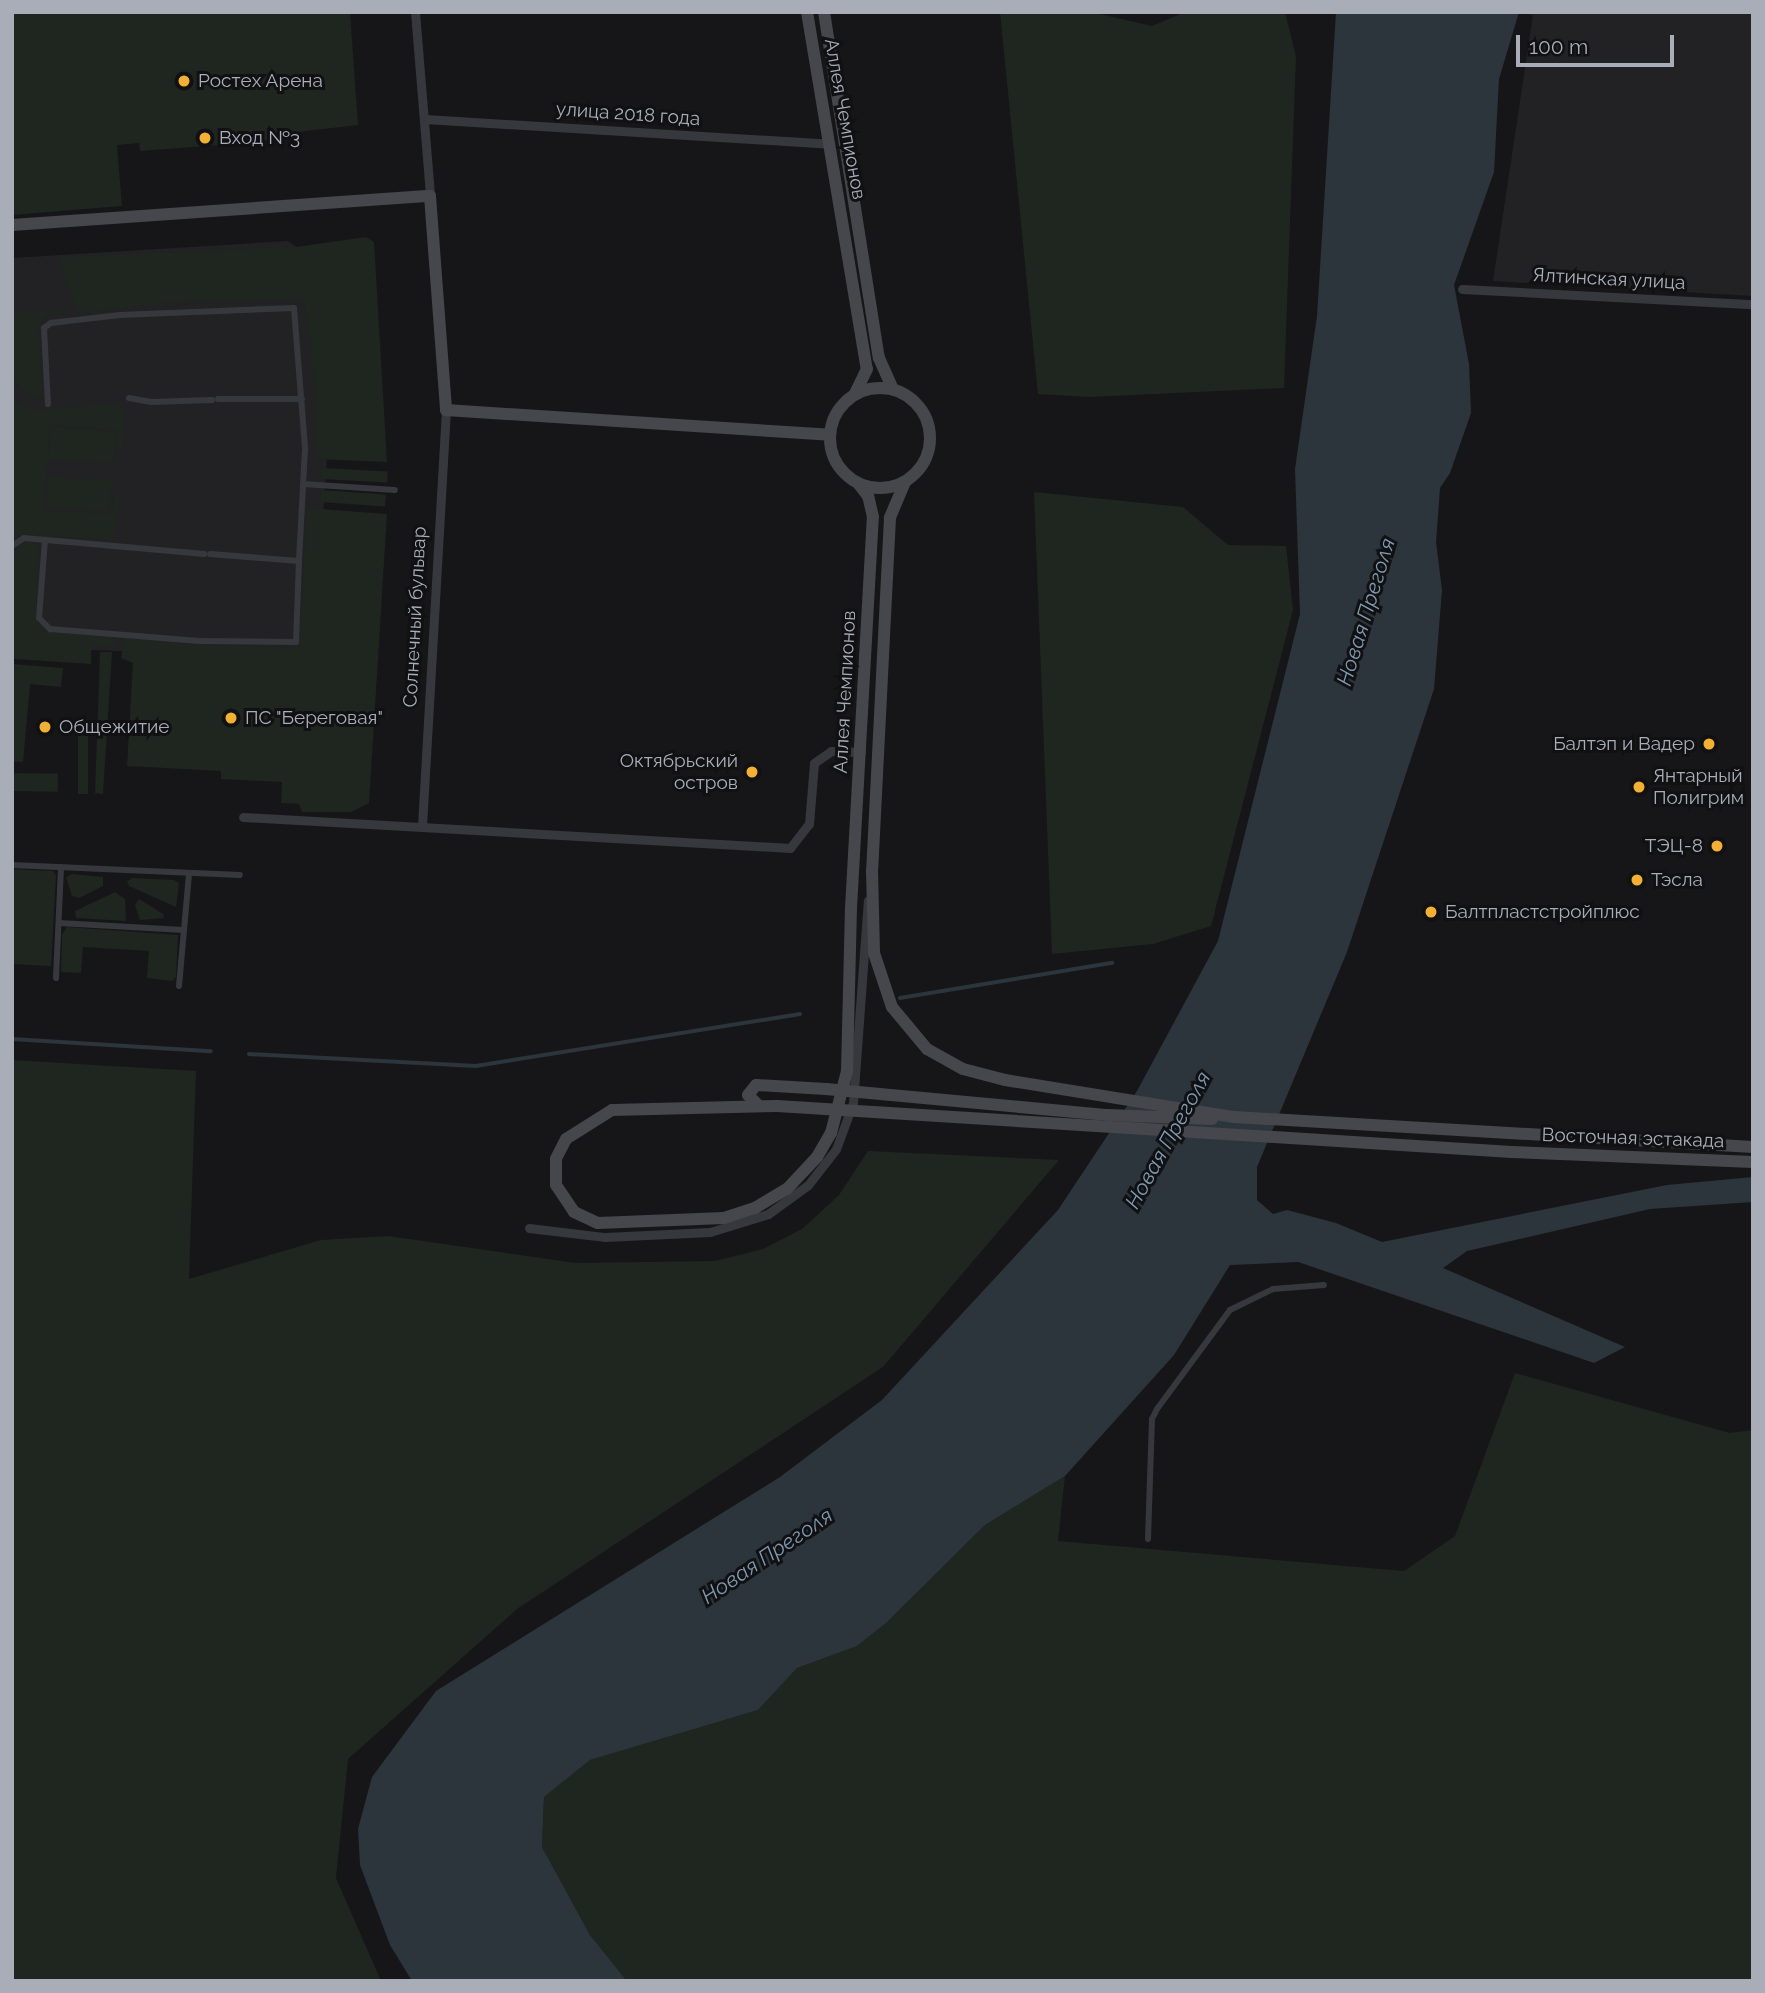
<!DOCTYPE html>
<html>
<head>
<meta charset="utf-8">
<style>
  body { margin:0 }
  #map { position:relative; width:1765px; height:1993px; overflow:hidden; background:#161618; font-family:Raleway,sans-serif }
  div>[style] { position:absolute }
  .built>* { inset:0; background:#222225 }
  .green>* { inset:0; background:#1e261f; transform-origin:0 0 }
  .water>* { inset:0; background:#2c353c }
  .stream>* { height:3.5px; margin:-1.75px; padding:0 1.75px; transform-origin:1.75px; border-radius:1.75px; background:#2c353c }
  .pedestrian>* { height:6px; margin:-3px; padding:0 3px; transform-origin:3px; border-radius:3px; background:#37383d }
  .minor>* { height:9px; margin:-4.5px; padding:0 4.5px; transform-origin:4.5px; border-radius:4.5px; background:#37383d }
  .secondary>* { height:12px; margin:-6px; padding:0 6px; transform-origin:6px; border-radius:6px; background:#45474d }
  .secondary>.ring { margin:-6px; padding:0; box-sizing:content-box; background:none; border:12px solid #45474d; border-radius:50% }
  .secondary-bridge>* { height:12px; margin:-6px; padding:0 6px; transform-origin:6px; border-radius:6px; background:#45474d }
  .dots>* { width:19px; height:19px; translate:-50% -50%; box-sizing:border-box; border:4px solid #111113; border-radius:50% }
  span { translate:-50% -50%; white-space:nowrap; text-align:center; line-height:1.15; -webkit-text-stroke:6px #111113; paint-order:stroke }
  .poi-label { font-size:19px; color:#a8adb8 }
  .left { translate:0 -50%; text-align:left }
  .right { translate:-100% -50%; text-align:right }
  .street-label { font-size:19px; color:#a8adb8 }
  .water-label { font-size:21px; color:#7f9bb3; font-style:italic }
  .frame { position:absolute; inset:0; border:14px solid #a8adb8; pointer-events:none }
  .scale { position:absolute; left:1516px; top:35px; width:158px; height:32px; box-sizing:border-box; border:4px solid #a8adb8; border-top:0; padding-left:9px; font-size:21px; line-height:24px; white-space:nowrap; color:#a8adb8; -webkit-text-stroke:5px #111113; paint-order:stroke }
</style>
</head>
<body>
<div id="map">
  <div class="built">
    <i style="clip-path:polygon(1522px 12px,1753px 12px,1753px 296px,1493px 281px,1533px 15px)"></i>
    <i style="clip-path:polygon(288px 241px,312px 258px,328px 443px,313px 659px,19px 647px,20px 600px,12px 537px,12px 258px)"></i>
  </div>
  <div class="green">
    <i style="clip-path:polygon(12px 12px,350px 12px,358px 125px,271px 135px,271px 141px,140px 151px,139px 143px,117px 145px,122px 206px,12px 215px)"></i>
    <i style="clip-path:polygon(1000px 12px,1091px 12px,1152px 26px,1185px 12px,1285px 12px,1296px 56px,1284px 388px,1089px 397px,1038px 394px)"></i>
    <i style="clip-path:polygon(366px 237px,374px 242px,387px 462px,316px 459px,314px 372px,305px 305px,300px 298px,159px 303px,78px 313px,58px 257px,296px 247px)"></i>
    <i style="clip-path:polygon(75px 310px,48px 315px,39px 324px,42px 397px,30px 396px,12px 379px,12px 311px)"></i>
    <i style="clip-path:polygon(12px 396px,30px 410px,117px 404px,124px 412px,122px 448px,118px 448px,118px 430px,50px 425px,44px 511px,113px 514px,114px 495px,121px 495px,114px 540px,24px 534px,12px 541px)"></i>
    <i style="left:51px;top:427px;width:65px;height:32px;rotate:4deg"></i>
    <i style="left:321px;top:468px;width:67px;height:11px;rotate:3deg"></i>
    <i style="left:48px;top:477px;width:64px;height:31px;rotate:3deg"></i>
    <i style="left:321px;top:490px;width:65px;height:12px;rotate:4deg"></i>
    <i style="clip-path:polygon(1034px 492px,1183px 507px,1228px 545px,1286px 546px,1293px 610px,1211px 926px,1153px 944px,1052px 954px)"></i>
    <i style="clip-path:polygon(307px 508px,387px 514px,369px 803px,351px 812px,302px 812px,299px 804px,281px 803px,282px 782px,221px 779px,221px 771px,127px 766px,133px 663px,121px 658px,125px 638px,202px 645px,293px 648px,300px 643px)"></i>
    <i style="clip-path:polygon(25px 541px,39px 545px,36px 619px,47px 632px,116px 636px,115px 646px,91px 646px,91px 664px,14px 659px,12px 552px)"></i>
    <i style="clip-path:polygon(100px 652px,112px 652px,103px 794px,95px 793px)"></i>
    <i style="clip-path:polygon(12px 664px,63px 668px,61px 687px,30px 684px,23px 762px,12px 761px)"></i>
    <i style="left:78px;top:728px;width:10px;height:66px"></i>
    <i style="left:12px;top:773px;width:46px;height:18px;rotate:1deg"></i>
    <i style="clip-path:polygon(12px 869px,53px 871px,56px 875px,51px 966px,12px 964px)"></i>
    <i style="clip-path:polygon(72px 874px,103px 877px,103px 886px,79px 898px,72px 896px,66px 877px)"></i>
    <i style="clip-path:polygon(133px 878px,174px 880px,179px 883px,176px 907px,129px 886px,127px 881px)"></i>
    <i style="clip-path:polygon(115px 892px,125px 899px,126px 921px,76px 918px,75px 911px)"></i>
    <i style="clip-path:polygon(139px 899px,163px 914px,164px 918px,140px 920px,135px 905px)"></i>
    <i style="clip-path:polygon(67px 927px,178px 935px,176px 977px,172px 981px,147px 978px,149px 951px,83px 947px,81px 973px,61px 972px,62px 934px)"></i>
    <i style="clip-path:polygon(12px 1060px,196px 1071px,189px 1279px,321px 1240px,388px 1236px,575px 1263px,715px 1261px,763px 1249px,802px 1229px,839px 1195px,868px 1151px,1059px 1160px,883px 1367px,517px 1609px,348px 1759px,336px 1878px,381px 1981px,12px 1981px)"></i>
    <i style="clip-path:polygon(1515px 1373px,1730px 1433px,1753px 1430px,1753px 1981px,627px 1981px,590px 1935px,542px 1847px,544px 1797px,590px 1760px,758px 1710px,797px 1668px,857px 1646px,886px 1623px,985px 1525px,1065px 1476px,1058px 1541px,1404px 1571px,1455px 1536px)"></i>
  </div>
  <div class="water">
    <i style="clip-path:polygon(1336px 12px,1519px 12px,1499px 79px,1494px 172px,1454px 285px,1469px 364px,1471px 413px,1450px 473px,1440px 488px,1436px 542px,1442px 590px,1434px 689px,1347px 952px,1257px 1167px,1257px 1200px,1273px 1214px,1287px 1210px,1336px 1223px,1382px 1242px,1667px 1185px,1753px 1177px,1753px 1202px,1650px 1209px,1467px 1251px,1443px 1268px,1625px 1347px,1594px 1363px,1298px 1262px,1230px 1265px,1174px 1355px,1065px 1476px,985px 1525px,886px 1623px,857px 1646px,797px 1668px,758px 1710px,590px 1760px,544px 1797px,542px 1847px,590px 1935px,627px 1981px,412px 1981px,390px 1945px,360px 1865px,358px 1829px,372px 1777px,436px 1691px,780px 1477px,882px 1400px,1058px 1210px,1137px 1091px,1218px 941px,1300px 614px,1295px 469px,1317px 316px)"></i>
  </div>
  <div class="stream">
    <i style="left:900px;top:998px;width:215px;rotate:-9.4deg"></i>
    <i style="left:12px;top:1039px;width:199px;rotate:3.5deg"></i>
    <i style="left:249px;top:1054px;width:227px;rotate:3deg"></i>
    <i style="left:476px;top:1066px;width:328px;rotate:-9.1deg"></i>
  </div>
  <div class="pedestrian">
    <i style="left:129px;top:398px;width:23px;rotate:10deg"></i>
    <i style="left:152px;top:402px;width:60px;rotate:-1.9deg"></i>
    <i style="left:218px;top:399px;width:84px"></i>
    <i style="left:48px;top:404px;width:76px;rotate:-93deg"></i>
    <i style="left:44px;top:328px;width:9px;rotate:-36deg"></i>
    <i style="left:51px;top:323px;width:69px;rotate:-6.6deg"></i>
    <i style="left:120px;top:315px;width:174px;rotate:-2.3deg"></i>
    <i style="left:294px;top:308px;width:141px;rotate:85.5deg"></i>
    <i style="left:305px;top:449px;width:112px;rotate:93.1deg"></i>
    <i style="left:303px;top:484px;width:92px;rotate:3.7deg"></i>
    <i style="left:45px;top:540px;width:78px;rotate:94.4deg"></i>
    <i style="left:39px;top:618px;width:16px;rotate:45deg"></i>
    <i style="left:50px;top:629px;width:150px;rotate:4.6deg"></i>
    <i style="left:200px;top:641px;width:96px;rotate:0.6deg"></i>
    <i style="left:296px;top:642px;width:81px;rotate:-87.9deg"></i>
    <i style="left:299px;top:561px;width:89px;rotate:-175.5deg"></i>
    <i style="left:12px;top:546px;width:14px;rotate:-34deg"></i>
    <i style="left:24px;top:538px;width:181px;rotate:5.1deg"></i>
    <i style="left:12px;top:865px;width:228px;rotate:2.5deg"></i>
    <i style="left:59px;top:923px;width:125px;rotate:3.2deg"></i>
    <i style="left:56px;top:978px;width:111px;rotate:-87.4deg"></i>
    <i style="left:179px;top:986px;width:113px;rotate:-84.9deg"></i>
    <i style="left:1148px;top:1539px;width:120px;rotate:-88.1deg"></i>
    <i style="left:1152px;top:1419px;width:11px;rotate:-63deg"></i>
    <i style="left:1157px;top:1409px;width:123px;rotate:-53.6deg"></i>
    <i style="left:1230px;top:1310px;width:48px;rotate:-26deg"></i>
    <i style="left:1273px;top:1289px;width:51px;rotate:-4.5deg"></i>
  </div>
  <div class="minor">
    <i style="left:415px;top:12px;width:185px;rotate:85.3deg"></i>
    <i style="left:425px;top:119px;width:405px;rotate:3.5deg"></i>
    <i style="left:1462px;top:289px;width:291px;rotate:3deg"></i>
    <i style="left:243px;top:817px;width:548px;rotate:3.24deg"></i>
    <i style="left:790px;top:848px;width:31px;rotate:-52deg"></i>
    <i style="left:809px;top:824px;width:61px;rotate:-85.3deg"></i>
    <i style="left:814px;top:763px;width:21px;rotate:-35deg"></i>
    <i style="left:831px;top:751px;width:30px;rotate:2deg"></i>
    <i style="left:422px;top:826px;width:417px;rotate:-86.7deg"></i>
    <i style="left:529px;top:1228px;width:77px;rotate:6.8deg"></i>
    <i style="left:605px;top:1237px;width:105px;rotate:-2.7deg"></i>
    <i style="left:710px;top:1232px;width:61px;rotate:-17.2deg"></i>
    <i style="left:768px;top:1214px;width:49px;rotate:-35.9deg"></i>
    <i style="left:808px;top:1185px;width:46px;rotate:-52.1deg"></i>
    <i style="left:836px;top:1149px;width:49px;rotate:-69.7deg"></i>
    <i style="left:853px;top:1103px;width:203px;rotate:-85.8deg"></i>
  </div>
  <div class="secondary">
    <i style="left:807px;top:12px;width:362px;rotate:80.5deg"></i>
    <i style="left:867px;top:369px;width:28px;rotate:116deg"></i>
    <i style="left:824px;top:12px;width:350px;rotate:81deg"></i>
    <i style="left:879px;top:358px;width:34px;rotate:66deg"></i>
    <i style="left:12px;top:225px;width:419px;rotate:-4deg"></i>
    <i style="left:430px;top:196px;width:215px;rotate:85.7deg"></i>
    <i style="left:446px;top:410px;width:385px;rotate:3.7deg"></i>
    <i class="ring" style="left:830px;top:388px;width:88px;height:88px"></i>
    <i style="left:905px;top:482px;width:39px;rotate:113deg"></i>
    <i style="left:890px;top:518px;width:352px;rotate:92.9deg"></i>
    <i style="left:872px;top:870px;width:83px;rotate:88.6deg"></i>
    <i style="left:874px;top:953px;width:57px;rotate:71.6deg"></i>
    <i style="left:892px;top:1007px;width:55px;rotate:50.2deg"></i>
    <i style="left:927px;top:1049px;width:41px;rotate:29.1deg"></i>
    <i style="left:963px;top:1069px;width:43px;rotate:14.7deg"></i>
    <i style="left:1005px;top:1080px;width:232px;rotate:9.2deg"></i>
    <i style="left:1234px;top:1117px;width:520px;rotate:3.31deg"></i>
    <i style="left:758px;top:1105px;width:14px;rotate:-135deg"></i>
    <i style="left:748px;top:1095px;width:13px;rotate:-51deg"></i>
    <i style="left:756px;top:1085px;width:70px;rotate:3.3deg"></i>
    <i style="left:777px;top:1106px;width:165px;rotate:178.6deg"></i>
    <i style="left:612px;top:1110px;width:54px;rotate:147.8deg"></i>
    <i style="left:566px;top:1139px;width:22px;rotate:117deg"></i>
    <i style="left:556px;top:1159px;width:26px;rotate:90deg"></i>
    <i style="left:556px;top:1185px;width:32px;rotate:56deg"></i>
    <i style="left:574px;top:1212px;width:26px;rotate:25deg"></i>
    <i style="left:598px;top:1223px;width:126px;rotate:-2.3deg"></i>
    <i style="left:724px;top:1218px;width:33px;rotate:-18deg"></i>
    <i style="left:755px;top:1208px;width:37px;rotate:-31deg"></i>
    <i style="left:787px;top:1189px;width:44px;rotate:-46.8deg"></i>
    <i style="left:817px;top:1157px;width:28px;rotate:-60deg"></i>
    <i style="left:831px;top:1133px;width:64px;rotate:-75.5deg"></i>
    <i style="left:847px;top:1071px;width:163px;rotate:-88.6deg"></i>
    <i style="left:851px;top:908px;width:392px;rotate:-86.8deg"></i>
    <i style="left:873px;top:517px;width:22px;rotate:-103deg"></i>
    <i style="left:868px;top:496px;width:16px;rotate:-128deg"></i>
    <i style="left:1108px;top:1115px;width:104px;rotate:2.2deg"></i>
    <i style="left:1512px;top:1152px;width:241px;rotate:2.4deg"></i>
  </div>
  <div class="secondary-bridge">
    <i style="left:826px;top:1089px;width:283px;rotate:5.3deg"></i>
    <i style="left:777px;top:1106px;width:736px;rotate:3.58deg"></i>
  </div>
  <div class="dots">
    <i style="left:184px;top:81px;background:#f2b134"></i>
    <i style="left:205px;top:138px;background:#f2b134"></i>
    <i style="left:231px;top:718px;background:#f2b134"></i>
    <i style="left:45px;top:727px;background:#f2b134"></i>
    <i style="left:1709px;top:744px;background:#f2b134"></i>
    <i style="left:752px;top:772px;background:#f2b134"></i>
    <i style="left:1639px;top:787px;background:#f2b134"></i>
    <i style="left:1717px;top:846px;background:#f2b134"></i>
    <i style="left:1637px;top:880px;background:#f2b134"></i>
    <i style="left:1431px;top:912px;background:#f2b134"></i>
  </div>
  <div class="poi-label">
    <span class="left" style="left:198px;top:81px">Ростех Арена</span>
    <span class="left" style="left:219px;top:138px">Вход №3</span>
    <span class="left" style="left:245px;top:718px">ПС "Береговая"</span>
    <span class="left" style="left:59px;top:727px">Общежитие</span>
    <span class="right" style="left:1695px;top:744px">Балтэп и Вадер</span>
    <span class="right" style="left:738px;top:772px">Октябрьский<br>остров</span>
    <span class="left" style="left:1653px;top:787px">Янтарный<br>Полигрим</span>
    <span class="right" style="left:1703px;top:846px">ТЭЦ-8</span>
    <span class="left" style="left:1651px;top:880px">Тэсла</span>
    <span class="left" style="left:1445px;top:912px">Балтпластстройплюс</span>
  </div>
  <div class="street-label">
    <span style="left:628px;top:114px;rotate:4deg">улица 2018 года</span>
    <span style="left:845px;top:119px;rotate:80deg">Аллея Чемпионов</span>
    <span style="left:1609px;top:279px;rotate:3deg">Ялтинская улица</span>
    <span style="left:415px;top:617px;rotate:-87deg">Солнечный бульвар</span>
    <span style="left:845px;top:692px;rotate:-87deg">Аллея Чемпионов</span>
    <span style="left:1633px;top:1138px;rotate:2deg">Восточная эстакада</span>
  </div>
  <div class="water-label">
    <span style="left:1366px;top:612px;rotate:-73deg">Новая Преголя</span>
    <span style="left:1168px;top:1140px;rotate:-61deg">Новая Преголя</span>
    <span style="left:767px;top:1556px;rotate:-34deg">Новая Преголя</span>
  </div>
  <div class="frame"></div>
  <div class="scale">100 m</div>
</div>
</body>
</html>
